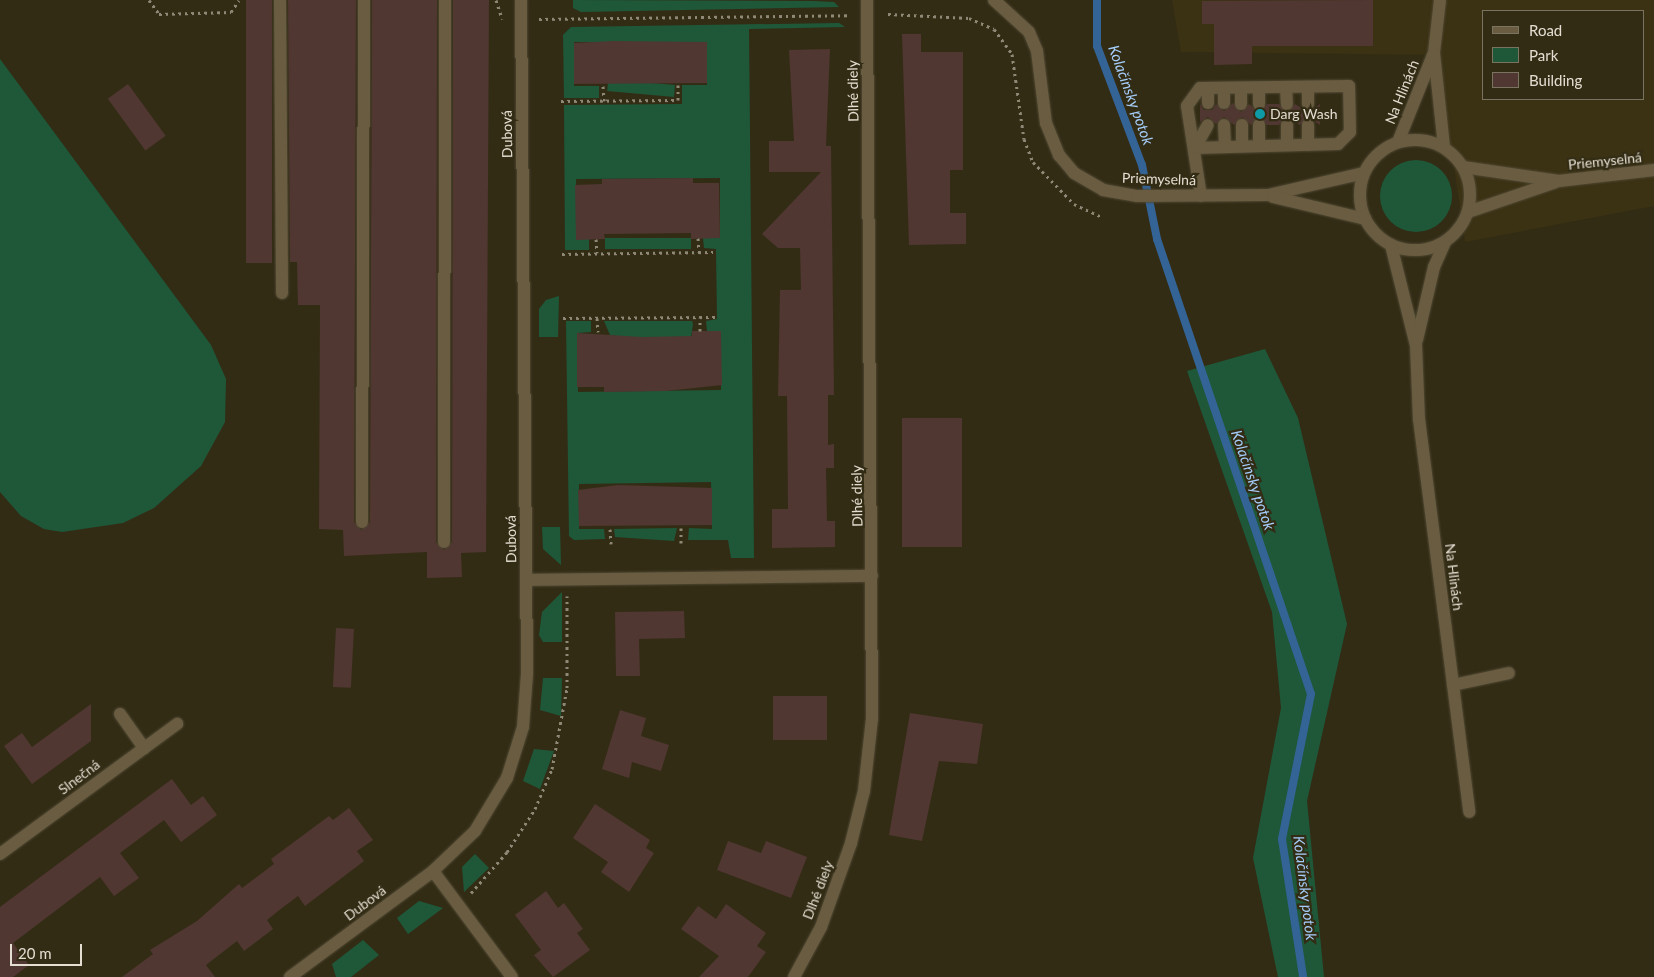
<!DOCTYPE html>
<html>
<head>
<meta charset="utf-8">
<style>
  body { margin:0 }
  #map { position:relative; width:1654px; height:977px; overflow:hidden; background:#332c15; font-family:Lato,sans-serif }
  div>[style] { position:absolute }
  .built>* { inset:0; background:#3b3113 }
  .green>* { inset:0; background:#1e5839; transform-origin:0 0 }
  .round { border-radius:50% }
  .stream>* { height:8px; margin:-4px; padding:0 4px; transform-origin:4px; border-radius:4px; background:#346396 }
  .building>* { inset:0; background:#503731; transform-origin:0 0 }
  .path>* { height:3px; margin-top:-1.5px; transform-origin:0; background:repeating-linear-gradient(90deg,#8e8876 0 2.5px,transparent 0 6.5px) }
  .roads { filter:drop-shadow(0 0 1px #4f4833) drop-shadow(0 0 1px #4f4833) }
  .lane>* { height:12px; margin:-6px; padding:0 6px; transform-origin:6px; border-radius:6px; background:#695c41 }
  .street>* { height:12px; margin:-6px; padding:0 6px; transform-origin:6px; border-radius:6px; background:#695c41 }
  .street>.ring { margin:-6px; padding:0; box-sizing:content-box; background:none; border:12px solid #695c41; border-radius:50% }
  .dots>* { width:14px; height:14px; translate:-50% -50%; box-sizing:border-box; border:2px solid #332c15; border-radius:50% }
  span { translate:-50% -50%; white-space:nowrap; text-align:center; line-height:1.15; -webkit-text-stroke:4.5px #332c15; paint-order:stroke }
  .street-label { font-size:14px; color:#e3ded1 }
  .poi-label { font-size:14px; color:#e3ded1 }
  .left { translate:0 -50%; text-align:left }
  .water-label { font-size:15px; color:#a5cdfa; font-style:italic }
  .legend { position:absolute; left:1482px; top:10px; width:162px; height:90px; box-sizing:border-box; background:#332c15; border:1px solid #797360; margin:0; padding:6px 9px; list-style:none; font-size:15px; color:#e3ded1 }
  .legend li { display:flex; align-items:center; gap:10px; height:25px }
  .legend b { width:25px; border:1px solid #797360 }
  .scale { position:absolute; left:10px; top:944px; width:72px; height:22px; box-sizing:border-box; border:2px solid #e3ded1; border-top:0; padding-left:6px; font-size:15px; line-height:18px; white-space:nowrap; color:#e3ded1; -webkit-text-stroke:4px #332c15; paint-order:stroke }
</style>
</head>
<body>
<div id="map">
  <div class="built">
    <i style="clip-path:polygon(evenodd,1172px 0,1654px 0,1654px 206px,1465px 242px,1438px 55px,1181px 52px,1172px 0,1483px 11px,1643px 11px,1643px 99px,1483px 99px,1483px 11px)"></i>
  </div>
  <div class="green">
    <i style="clip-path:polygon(573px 0,812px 1px,834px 2px,839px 7px,581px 12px,573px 8px)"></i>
    <i style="clip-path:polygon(839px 23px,845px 27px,749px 29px,754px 558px,731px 558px,728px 540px,688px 540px,689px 528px,712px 529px,711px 482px,579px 484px,579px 529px,604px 529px,605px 539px,574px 540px,569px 536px,566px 321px,591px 321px,591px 332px,577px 333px,578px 392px,721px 390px,721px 331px,707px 331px,706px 321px,717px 319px,716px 249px,704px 248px,703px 238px,720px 238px,720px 178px,576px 179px,576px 239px,589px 239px,589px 250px,565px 250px,564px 105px,682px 104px,682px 85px,707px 85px,707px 42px,574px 42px,574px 86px,599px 86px,599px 98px,564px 98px,563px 35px,571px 27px)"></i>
    <i style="clip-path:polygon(0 59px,211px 345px,226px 379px,225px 422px,201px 466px,154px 508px,123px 523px,62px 532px,44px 529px,21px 516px,0 492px)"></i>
    <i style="left:675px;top:85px;width:12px;height:67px;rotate:95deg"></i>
    <i class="round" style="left:1380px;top:160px;width:72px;height:72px"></i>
    <i style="left:691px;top:238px;width:11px;height:86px;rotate:90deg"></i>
    <i style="clip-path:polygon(559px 296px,558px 337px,539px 337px,539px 309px,546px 300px)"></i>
    <i style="clip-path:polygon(604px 321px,692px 321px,693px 324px,691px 337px,624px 337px,610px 335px)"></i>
    <i style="clip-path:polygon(1265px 349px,1298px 418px,1347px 624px,1307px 801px,1324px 977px,1278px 977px,1253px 858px,1281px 708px,1272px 612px,1187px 371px)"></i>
    <i style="clip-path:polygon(542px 527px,560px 527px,561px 565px,543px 549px)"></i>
    <i style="clip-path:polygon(677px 528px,674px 541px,615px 537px,614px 529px)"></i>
    <i style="clip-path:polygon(562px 592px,562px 642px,543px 642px,539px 635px,542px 612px)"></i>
    <i style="clip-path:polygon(543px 678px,562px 678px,561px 716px,540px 710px)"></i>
    <i style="clip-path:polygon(534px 749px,554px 751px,540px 789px,523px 781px)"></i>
    <i style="clip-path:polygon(475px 854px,489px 868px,464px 892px,462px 867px)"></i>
    <i style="clip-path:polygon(419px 901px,443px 908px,408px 934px,397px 918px)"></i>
    <i style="clip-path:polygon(363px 940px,379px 955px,351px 977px,336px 977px,332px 964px)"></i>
  </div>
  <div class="stream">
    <i style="left:1097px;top:0;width:46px;rotate:90deg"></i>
    <i style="left:1097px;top:46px;width:127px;rotate:69.3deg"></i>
    <i style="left:1142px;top:165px;width:76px;rotate:78.5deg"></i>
    <i style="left:1157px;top:239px;width:480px;rotate:71.3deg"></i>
    <i style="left:1311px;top:694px;width:148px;rotate:101.3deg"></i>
    <i style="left:1282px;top:839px;width:140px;rotate:81.3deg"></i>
  </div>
  <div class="building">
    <i style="left:246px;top:0;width:26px;height:263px"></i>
    <i style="clip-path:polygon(288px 0,356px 0,354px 522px,361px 530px,370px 522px,372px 0,437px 0,436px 542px,444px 550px,452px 542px,453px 0,489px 0,486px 552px,461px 553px,462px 577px,427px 578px,427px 552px,344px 556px,343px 530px,319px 529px,320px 305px,298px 305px,297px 262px,290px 262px)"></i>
    <i style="clip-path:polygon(1373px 0,1373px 46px,1252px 46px,1252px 64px,1214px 65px,1214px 24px,1202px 24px,1202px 1px)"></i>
    <i style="clip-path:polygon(902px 34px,921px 34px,921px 52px,963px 52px,963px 170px,950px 170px,950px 213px,966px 213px,966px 244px,909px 245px)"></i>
    <i style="clip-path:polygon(613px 41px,707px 42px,707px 83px,574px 84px,574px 43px)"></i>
    <i style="clip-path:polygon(830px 49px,826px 146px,831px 146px,834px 395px,828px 395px,828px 445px,834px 444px,834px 468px,826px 468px,827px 521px,835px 521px,835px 547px,772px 548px,772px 509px,788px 509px,787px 396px,778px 396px,780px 290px,801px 290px,800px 248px,778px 248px,762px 234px,821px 172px,769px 172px,769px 141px,794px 141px,789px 50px)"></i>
    <i style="left:128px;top:84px;width:64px;height:25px;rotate:54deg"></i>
    <i style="clip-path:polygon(1233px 103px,1241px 112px,1249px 104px,1259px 112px,1267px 104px,1279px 104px,1287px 112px,1295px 104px,1308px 112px,1320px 104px,1320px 125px,1308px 117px,1300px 125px,1287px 117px,1279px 125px,1267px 125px,1259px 117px,1251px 125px,1242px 117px,1234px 125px,1224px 117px,1216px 124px,1208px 117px,1200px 122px,1200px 104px,1204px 110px,1212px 110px,1216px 104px,1224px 111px)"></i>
    <i style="clip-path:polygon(693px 178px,693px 183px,719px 183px,720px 238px,691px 239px,691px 233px,604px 234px,605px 239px,576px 240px,575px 185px,602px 184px,602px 179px)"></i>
    <i style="clip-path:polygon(692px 331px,721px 331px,722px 385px,666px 391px,604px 392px,604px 387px,577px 387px,577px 333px,642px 337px,692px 336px)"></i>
    <i style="left:902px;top:418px;width:60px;height:129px"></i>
    <i style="clip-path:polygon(618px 485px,712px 488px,712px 525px,579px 526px,578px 490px)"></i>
    <i style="clip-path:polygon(684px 611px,685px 638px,639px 639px,640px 676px,616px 676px,615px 612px)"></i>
    <i style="left:336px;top:628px;width:18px;height:59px;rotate:3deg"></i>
    <i style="left:773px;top:696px;width:54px;height:44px"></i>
    <i style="clip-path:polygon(91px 704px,91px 741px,32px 784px,4px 746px,22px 733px,32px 747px)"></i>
    <i style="clip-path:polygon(620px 710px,646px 718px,641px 736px,669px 745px,661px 771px,632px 762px,629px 778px,602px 769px)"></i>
    <i style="clip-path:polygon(910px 713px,983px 724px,977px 764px,939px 761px,922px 841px,889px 835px)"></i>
    <i style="clip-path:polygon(172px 779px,191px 805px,203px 796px,217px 815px,181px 842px,164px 820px,120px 853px,139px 878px,114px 896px,100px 877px,13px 943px,29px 965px,13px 977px,0 977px,0 907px)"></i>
    <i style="clip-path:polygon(595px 804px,650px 840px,646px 848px,654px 853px,629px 892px,601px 872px,608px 862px,573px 838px)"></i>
    <i style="clip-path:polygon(349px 808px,373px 840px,357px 851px,364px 861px,305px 906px,298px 896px,282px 908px,267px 920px,273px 929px,244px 951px,237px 941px,206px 965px,215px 977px,122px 977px,153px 954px,150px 950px,197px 921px,239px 884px,242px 888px,274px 864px,271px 859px,329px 816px,333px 820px)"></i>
    <i style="clip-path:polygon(728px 841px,761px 853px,766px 841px,807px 857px,791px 898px,717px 870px)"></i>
    <i style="clip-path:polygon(546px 891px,558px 908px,564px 903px,583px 929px,577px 933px,590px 950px,553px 977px,534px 955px,541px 950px,515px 915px)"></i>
    <i style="clip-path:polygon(726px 904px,766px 933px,757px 946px,766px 952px,748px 977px,699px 977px,719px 956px,681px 929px,698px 906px,716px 919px)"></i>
  </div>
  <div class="path">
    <i style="left:149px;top:0;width:17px;rotate:54deg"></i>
    <i style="left:159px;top:14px;width:72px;rotate:-1.6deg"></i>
    <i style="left:231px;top:12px;width:14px;rotate:-56deg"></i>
    <i style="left:496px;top:0;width:20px;rotate:72deg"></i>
    <i style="left:888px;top:14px;width:81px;rotate:2.8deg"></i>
    <i style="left:969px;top:18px;width:27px;rotate:24deg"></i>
    <i style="left:994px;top:29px;width:31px;rotate:54deg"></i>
    <i style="left:1012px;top:54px;width:86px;rotate:82deg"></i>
    <i style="left:1024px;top:139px;width:25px;rotate:69deg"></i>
    <i style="left:1033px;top:162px;width:59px;rotate:45.7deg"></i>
    <i style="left:1074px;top:204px;width:29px;rotate:25deg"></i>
    <i style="left:539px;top:19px;width:312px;rotate:-0.7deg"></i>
    <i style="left:603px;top:86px;width:15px;rotate:86deg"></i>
    <i style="left:561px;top:101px;width:117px;rotate:-0.5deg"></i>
    <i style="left:678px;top:100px;width:15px;rotate:-90deg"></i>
    <i style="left:698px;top:238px;width:14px;rotate:86deg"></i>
    <i style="left:596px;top:239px;width:14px;rotate:86deg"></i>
    <i style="left:562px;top:254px;width:151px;rotate:-0.8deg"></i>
    <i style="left:563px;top:318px;width:152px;rotate:-0.4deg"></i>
    <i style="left:597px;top:318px;width:14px;rotate:86deg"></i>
    <i style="left:700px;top:331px;width:13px;rotate:-90deg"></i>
    <i style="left:681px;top:528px;width:15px;rotate:90deg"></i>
    <i style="left:610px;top:529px;width:15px;rotate:86deg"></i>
    <i style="left:471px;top:893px;width:55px;rotate:-48.7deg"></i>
    <i style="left:507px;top:852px;width:51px;rotate:-56.9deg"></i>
    <i style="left:535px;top:809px;width:43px;rotate:-67deg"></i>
    <i style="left:552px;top:769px;width:82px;rotate:-79.5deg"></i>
    <i style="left:567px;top:688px;width:92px;rotate:-90deg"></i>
  </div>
  <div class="roads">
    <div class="lane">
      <i style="left:280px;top:0;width:293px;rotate:89.6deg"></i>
      <i style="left:1286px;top:87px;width:17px;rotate:87deg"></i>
      <i style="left:1308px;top:87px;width:17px;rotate:90deg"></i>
      <i style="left:1224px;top:88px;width:15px;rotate:90deg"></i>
      <i style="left:1241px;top:88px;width:16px;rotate:90deg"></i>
      <i style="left:1208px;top:103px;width:14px;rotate:-90deg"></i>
      <i style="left:1259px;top:104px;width:16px;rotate:-90deg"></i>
      <i style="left:1224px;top:125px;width:22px;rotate:87deg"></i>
      <i style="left:1242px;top:125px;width:21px;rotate:90deg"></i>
      <i style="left:1287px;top:125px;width:20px;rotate:90deg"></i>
      <i style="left:1308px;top:125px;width:20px;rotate:90deg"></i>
      <i style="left:1259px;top:146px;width:21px;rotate:-90deg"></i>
      <i style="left:1195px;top:148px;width:143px;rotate:-1.6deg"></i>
      <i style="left:1338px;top:144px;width:17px;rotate:-45deg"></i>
      <i style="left:1350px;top:132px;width:46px;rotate:-91.2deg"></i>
      <i style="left:1349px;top:86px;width:149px;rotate:179.2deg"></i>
      <i style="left:1200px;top:88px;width:22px;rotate:126deg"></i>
      <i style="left:1187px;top:106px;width:91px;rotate:81.2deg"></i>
      <i style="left:1195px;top:148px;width:26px;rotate:-61deg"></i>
      <i style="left:362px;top:522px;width:522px;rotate:-89.78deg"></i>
      <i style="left:444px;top:542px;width:542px;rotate:-89.89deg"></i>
      <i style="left:1453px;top:685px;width:57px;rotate:-12.1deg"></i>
    </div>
    <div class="street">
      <i style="left:994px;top:0;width:47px;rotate:42.4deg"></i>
      <i style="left:1029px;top:32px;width:21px;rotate:67deg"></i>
      <i style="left:1037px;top:51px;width:73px;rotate:82.9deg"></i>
      <i style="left:1046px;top:123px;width:35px;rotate:68deg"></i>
      <i style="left:1059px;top:155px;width:23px;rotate:50deg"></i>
      <i style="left:1074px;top:173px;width:34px;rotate:30deg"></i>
      <i style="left:1103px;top:190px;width:35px;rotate:10deg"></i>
      <i style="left:1137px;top:196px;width:131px;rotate:-0.4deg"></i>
      <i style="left:1268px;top:195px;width:98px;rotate:-12.9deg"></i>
      <i style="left:1440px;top:0;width:53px;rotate:96.5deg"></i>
      <i style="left:1434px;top:53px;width:95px;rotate:83.9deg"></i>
      <i class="ring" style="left:1360px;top:140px;width:98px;height:98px"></i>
      <i style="left:1398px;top:142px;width:94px;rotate:-68.1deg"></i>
      <i style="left:1463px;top:167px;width:97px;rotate:8.3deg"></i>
      <i style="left:1559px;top:181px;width:96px;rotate:-6.6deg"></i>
      <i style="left:1273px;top:197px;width:95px;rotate:13.4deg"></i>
      <i style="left:1468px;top:212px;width:93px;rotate:-18.8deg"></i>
      <i style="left:1391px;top:245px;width:103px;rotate:76deg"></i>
      <i style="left:1416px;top:345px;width:74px;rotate:87.7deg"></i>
      <i style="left:1419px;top:419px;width:396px;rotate:82.7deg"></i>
      <i style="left:1417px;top:340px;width:75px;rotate:-76.9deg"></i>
      <i style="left:1434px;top:267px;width:27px;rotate:-66deg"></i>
      <i style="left:526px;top:580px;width:346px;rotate:-0.7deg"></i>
      <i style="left:120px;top:714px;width:42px;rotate:54.8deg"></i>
      <i style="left:0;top:854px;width:220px;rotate:-36.3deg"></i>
      <i style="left:433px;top:871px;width:132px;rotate:53.3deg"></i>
      <i style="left:290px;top:977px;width:178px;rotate:-36.5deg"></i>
      <i style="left:433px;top:871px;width:58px;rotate:-43.6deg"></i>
      <i style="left:475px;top:831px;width:62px;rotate:-58.9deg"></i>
      <i style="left:507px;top:778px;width:53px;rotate:-72.6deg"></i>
      <i style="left:523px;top:727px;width:53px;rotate:-85.7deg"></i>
      <i style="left:527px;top:674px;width:674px;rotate:-90.51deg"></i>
      <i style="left:794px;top:977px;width:57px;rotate:-61.6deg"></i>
      <i style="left:821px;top:927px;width:89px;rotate:-70.3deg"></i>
      <i style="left:851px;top:843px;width:54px;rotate:-76deg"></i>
      <i style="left:864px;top:791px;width:72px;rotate:-83.7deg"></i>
      <i style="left:872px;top:719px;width:719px;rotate:-90.4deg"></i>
    </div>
  </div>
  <div class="dots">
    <i style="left:1260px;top:114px;background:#0f9aa8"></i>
  </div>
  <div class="street-label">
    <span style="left:853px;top:91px;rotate:-91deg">Dlhé diely</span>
    <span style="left:1402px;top:92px;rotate:-68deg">Na Hlinách</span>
    <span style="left:507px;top:134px;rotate:-91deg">Dubová</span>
    <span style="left:1605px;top:161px;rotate:-6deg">Priemyselná</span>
    <span style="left:1159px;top:179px;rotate:2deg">Priemyselná</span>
    <span style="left:857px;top:496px;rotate:-91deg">Dlhé diely</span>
    <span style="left:511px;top:539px;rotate:-91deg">Dubová</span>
    <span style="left:1454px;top:577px;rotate:83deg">Na Hlinách</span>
    <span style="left:79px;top:777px;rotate:-37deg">Slnečná</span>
    <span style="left:818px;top:890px;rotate:-69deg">Dlhé diely</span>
    <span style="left:365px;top:903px;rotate:-37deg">Dubová</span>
  </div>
  <div class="poi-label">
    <span class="left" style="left:1270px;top:114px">Darg Wash</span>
  </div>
  <div class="water-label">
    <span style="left:1131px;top:95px;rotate:70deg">Kolačínsky potok</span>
    <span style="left:1253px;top:480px;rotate:71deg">Kolačínsky potok</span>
    <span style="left:1305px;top:888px;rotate:83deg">Kolačínsky potok</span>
  </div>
  <ul class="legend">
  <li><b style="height:6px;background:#695c41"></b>Road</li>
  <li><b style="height:14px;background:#1e5839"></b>Park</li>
  <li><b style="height:14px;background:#503731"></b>Building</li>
  </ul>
  <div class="scale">20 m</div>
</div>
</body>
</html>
